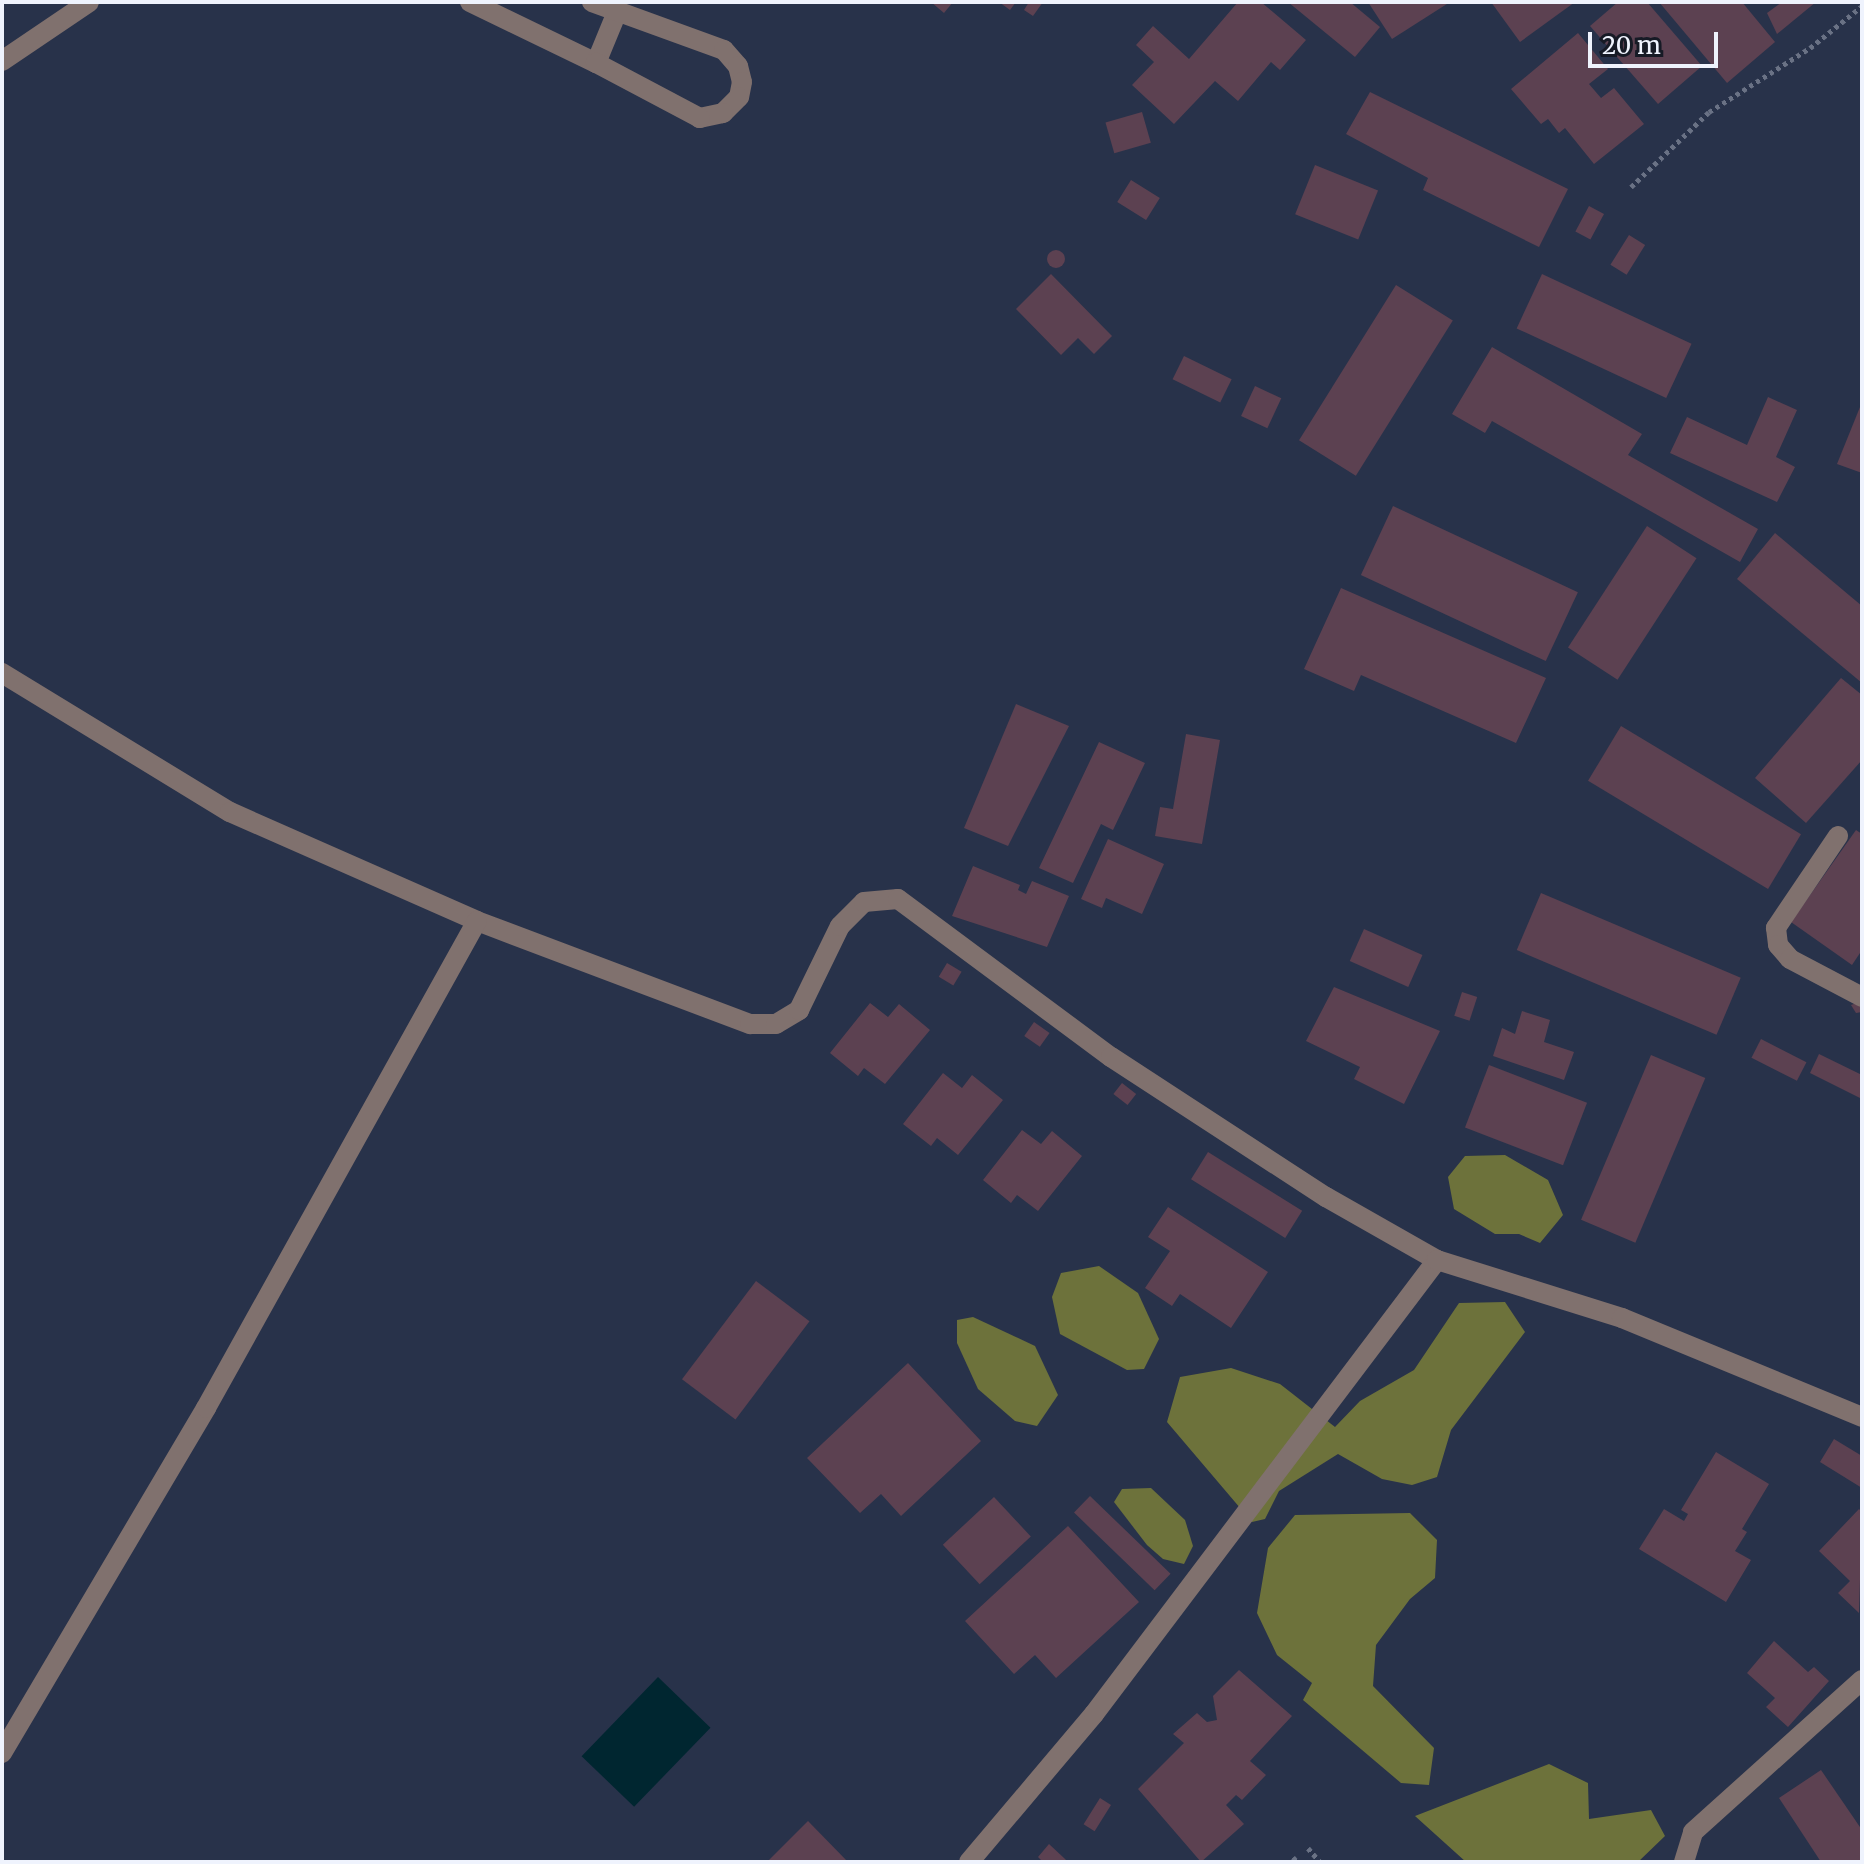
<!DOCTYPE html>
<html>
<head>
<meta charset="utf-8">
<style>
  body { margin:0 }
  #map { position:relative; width:1864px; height:1864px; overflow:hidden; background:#28324a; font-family:Merriweather,serif }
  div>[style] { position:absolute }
  .forest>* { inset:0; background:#6d723b }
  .water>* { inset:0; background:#002630; transform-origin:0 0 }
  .building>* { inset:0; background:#5c4151; transform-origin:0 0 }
  .round { border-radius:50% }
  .path>* { height:5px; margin-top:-2.5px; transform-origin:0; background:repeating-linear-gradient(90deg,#6a7285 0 4px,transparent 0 8px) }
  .service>* { height:20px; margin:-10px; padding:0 10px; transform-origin:10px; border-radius:10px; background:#80716e }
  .minor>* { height:20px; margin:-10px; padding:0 10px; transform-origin:10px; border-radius:10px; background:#80716e }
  span { translate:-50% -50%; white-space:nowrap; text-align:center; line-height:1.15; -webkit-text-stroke:8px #161a25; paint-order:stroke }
  .frame { position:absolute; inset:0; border:4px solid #eff3fd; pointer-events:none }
  .scale { position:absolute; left:1588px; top:32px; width:130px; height:36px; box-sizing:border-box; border:4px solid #eff3fd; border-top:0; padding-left:10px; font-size:24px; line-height:28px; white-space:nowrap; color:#eff3fd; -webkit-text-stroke:6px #161a25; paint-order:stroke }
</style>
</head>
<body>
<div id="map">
  <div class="forest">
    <i style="clip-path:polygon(1505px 1155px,1548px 1180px,1563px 1215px,1540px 1243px,1519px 1234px,1495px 1234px,1454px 1209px,1448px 1177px,1465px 1156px)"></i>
    <i style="clip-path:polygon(1099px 1266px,1138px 1293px,1159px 1339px,1144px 1369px,1127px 1370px,1060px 1334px,1052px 1297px,1061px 1273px)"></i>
    <i style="clip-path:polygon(1505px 1302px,1525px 1332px,1451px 1430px,1437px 1477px,1412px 1485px,1382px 1479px,1338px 1454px,1279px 1491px,1265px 1519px,1252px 1522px,1167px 1422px,1180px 1377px,1231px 1368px,1280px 1384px,1335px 1427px,1360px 1401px,1414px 1370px,1459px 1303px)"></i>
    <i style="clip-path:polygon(973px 1317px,1035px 1346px,1058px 1395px,1037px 1426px,1015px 1421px,978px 1389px,957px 1343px,957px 1320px)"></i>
    <i style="clip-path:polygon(1151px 1488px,1185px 1520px,1193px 1546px,1184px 1564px,1163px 1559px,1147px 1545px,1114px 1502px,1122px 1489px)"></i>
    <i style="clip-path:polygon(1410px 1513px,1437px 1540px,1435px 1578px,1410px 1599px,1376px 1645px,1373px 1686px,1434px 1748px,1429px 1785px,1401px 1783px,1303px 1700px,1312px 1683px,1277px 1655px,1257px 1613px,1268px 1548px,1295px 1515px)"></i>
    <i style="clip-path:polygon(1549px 1764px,1588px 1783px,1589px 1819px,1651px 1810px,1665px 1836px,1638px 1862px,1466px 1862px,1415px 1816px)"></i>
  </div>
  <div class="water">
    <i style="left:658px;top:1677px;width:73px;height:110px;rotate:44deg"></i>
  </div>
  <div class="building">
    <i style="clip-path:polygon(931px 2px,953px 2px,944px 13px)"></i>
    <i style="clip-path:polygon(999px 2px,1016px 2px,1010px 10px)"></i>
    <i style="clip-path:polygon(1029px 2px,1043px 2px,1033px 16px,1024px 10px)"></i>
    <i style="clip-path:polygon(1238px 2px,1261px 2px,1306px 40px,1280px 70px,1271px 62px,1238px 101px,1215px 81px,1174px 124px,1132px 85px,1154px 62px,1136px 45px,1153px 26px,1189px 59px)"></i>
    <i style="clip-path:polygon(1288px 2px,1350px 2px,1380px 27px,1355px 57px)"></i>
    <i style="clip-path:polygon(1368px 2px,1450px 2px,1392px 39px)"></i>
    <i style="clip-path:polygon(1491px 2px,1575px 2px,1520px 42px)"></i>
    <i style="clip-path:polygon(1618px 2px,1647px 2px,1702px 66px,1658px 104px,1590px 26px)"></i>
    <i style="clip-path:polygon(1659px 2px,1742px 2px,1775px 42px,1727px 83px)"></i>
    <i style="clip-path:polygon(1782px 2px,1816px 2px,1777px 34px,1767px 13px)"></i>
    <i style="clip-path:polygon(1578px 33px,1608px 69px,1589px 84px,1601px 98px,1614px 88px,1644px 124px,1594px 164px,1565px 128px,1559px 133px,1548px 119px,1541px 124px,1511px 89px)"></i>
    <i style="clip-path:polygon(1370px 92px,1568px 189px,1539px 247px,1423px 190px,1428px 178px,1346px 134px)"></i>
    <i style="left:1142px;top:112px;width:32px;height:38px;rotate:74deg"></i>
    <i style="left:1315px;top:165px;width:68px;height:53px;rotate:22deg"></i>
    <i style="left:1131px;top:180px;width:34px;height:26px;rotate:32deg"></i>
    <i style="left:1589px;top:206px;width:17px;height:29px;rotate:28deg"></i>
    <i style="left:1629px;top:235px;width:19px;height:35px;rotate:32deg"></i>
    <i class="round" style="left:1047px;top:250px;width:18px;height:18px"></i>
    <i style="clip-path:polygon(1051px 274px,1112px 336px,1094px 354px,1078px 338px,1061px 355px,1016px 309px)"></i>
    <i style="left:1542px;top:274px;width:165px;height:60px;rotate:25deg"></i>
    <i style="left:1396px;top:285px;width:67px;height:183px;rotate:32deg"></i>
    <i style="clip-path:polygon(1492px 347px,1642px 434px,1628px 455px,1758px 529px,1740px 562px,1492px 421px,1485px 433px,1452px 414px)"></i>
    <i style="left:1184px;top:356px;width:53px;height:26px;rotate:26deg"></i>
    <i style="left:1255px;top:386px;width:29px;height:33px;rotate:25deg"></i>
    <i style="clip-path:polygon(1768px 397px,1797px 410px,1776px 457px,1795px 467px,1777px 502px,1670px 453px,1687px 417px,1747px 445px)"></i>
    <i style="clip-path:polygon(1860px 407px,1862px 408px,1862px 473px,1837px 464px)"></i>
    <i style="left:1393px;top:506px;width:204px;height:76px;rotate:25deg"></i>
    <i style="left:1647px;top:526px;width:59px;height:145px;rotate:33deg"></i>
    <i style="clip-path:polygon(1775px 533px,1862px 606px,1862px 683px,1737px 579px)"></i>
    <i style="clip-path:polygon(1341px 588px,1546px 678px,1516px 743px,1361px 675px,1354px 691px,1304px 669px)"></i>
    <i style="clip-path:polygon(1841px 678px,1862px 695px,1862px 760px,1806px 823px,1755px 778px)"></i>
    <i style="clip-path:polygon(1016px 704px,1069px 726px,1008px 846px,964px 828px)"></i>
    <i style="left:1621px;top:726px;width:210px;height:64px;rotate:31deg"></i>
    <i style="clip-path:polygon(1186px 734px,1220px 740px,1202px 844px,1155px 836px,1160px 807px,1173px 809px)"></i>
    <i style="clip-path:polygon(1099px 742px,1145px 763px,1113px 830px,1101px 824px,1073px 883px,1039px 868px)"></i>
    <i style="clip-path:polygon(1856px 830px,1862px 834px,1862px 950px,1852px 965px,1791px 922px)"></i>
    <i style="clip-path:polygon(1108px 839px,1164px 864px,1142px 914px,1106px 898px,1102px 908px,1081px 899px)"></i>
    <i style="clip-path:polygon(973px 866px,1020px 885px,1018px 890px,1026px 894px,1032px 881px,1069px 896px,1047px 947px,952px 916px)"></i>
    <i style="left:1541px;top:893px;width:217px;height:62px;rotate:23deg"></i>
    <i style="left:1364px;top:929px;width:64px;height:35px;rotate:24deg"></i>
    <i style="left:947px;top:963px;width:17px;height:16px;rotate:31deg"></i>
    <i style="clip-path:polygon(1334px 987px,1440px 1031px,1404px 1104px,1354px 1079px,1360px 1067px,1306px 1041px)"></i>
    <i style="left:1462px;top:992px;width:16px;height:25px;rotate:18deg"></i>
    <i style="clip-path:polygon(1862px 1001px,1862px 1012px,1856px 1013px,1851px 1005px)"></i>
    <i style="clip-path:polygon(870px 1003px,888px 1017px,899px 1004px,930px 1030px,885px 1084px,864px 1068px,858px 1076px,830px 1053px)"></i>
    <i style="clip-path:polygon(1522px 1011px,1550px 1020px,1544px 1042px,1574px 1052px,1564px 1080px,1493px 1056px,1502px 1028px,1515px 1034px)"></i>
    <i style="left:1034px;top:1022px;width:19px;height:17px;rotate:35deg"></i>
    <i style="left:1761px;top:1039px;width:51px;height:21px;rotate:27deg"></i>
    <i style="clip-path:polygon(1819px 1054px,1862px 1075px,1862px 1099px,1810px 1073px)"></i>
    <i style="left:1651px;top:1055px;width:59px;height:179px;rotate:23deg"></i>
    <i style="left:1489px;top:1065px;width:105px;height:67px;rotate:21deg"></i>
    <i style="clip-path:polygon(943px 1073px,962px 1088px,972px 1075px,1003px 1100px,958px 1155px,937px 1138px,931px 1146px,903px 1124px)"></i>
    <i style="left:1122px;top:1083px;width:18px;height:14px;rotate:38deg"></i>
    <i style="clip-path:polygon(1022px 1130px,1041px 1144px,1052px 1131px,1082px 1156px,1038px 1211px,1017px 1195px,1011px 1203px,983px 1180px)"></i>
    <i style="left:1208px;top:1152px;width:111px;height:32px;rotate:32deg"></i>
    <i style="clip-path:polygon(1168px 1207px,1268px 1272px,1231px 1328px,1180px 1294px,1172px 1306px,1145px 1288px,1170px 1251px,1148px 1237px)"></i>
    <i style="left:756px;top:1281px;width:67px;height:123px;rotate:37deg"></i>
    <i style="clip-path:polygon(908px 1363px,981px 1441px,901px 1516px,881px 1494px,860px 1513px,807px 1458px)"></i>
    <i style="clip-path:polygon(1834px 1439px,1862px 1456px,1862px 1488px,1820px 1462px)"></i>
    <i style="clip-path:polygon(1716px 1452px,1769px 1484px,1742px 1529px,1747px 1532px,1735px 1551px,1751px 1560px,1726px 1602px,1639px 1549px,1664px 1509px,1684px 1521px,1688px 1514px,1681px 1510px)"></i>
    <i style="left:1090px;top:1496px;width:112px;height:23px;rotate:44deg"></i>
    <i style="left:994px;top:1497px;width:54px;height:70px;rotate:47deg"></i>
    <i style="clip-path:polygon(1859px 1509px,1862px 1512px,1859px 1613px,1838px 1593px,1850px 1581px,1819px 1551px)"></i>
    <i style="clip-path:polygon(1068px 1526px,1139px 1602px,1056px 1678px,1035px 1655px,1014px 1674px,965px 1621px)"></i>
    <i style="clip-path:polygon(1774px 1641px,1808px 1672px,1814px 1667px,1829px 1681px,1788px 1727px,1766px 1707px,1775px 1698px,1747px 1673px)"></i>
    <i style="clip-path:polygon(1239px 1670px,1292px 1716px,1250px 1761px,1266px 1775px,1242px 1800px,1236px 1795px,1226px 1805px,1244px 1824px,1201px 1862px,1138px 1789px,1184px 1743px,1173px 1734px,1197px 1713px,1207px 1722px,1217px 1720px,1213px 1696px)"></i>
    <i style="clip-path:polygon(1821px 1770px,1862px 1830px,1862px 1862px,1821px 1862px,1779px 1798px)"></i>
    <i style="left:1100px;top:1798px;width:13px;height:31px;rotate:32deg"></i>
    <i style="clip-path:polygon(808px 1821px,848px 1862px,767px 1862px)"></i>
    <i style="clip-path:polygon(1049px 1844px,1064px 1858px,1068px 1862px,1043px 1862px,1038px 1857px)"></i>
  </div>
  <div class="path">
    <i style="left:1631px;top:187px;width:108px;rotate:-43.9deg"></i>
    <i style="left:1709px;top:112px;width:120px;rotate:-32.4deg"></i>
    <i style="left:1810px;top:48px;width:67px;rotate:-38.9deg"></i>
    <i style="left:1308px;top:1848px;width:18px;rotate:49deg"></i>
    <i style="left:1293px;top:1857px;width:6px;rotate:51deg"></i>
  </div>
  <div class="service">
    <i style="left:470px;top:2px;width:140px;rotate:25.8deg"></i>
    <i style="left:596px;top:63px;width:55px;rotate:-67.6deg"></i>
    <i style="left:592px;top:2px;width:140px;rotate:20deg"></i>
    <i style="left:724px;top:50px;width:21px;rotate:49deg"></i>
    <i style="left:738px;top:66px;width:16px;rotate:76deg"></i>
    <i style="left:742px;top:82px;width:15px;rotate:101deg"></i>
    <i style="left:739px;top:97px;width:23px;rotate:135deg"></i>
    <i style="left:723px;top:113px;width:24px;rotate:168deg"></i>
    <i style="left:700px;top:118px;width:118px;rotate:-152.1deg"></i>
    <i style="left:1838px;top:836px;width:111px;rotate:124deg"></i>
    <i style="left:1776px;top:928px;width:17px;rotate:83deg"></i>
    <i style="left:1778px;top:945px;width:18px;rotate:49deg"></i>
    <i style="left:1790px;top:959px;width:81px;rotate:27.8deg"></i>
  </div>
  <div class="minor">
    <i style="left:2px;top:61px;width:105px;rotate:-34.1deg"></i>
    <i style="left:2px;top:673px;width:267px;rotate:31.4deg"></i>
    <i style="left:230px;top:812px;width:270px;rotate:23.8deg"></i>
    <i style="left:477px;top:921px;width:292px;rotate:20.7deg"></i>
    <i style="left:750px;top:1024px;width:26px"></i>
    <i style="left:776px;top:1024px;width:27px;rotate:-31deg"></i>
    <i style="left:799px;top:1010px;width:93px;rotate:-64deg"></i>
    <i style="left:840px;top:926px;width:34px;rotate:-45deg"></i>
    <i style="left:864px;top:902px;width:34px;rotate:-5deg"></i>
    <i style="left:898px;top:899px;width:265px;rotate:36.6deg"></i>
    <i style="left:1111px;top:1057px;width:257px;rotate:33.1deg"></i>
    <i style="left:1326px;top:1197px;width:128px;rotate:29.6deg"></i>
    <i style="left:2px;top:1753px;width:401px;rotate:-59.4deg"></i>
    <i style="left:206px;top:1408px;width:557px;rotate:-60.91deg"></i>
    <i style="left:969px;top:1862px;width:194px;rotate:-49.8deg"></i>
    <i style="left:1094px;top:1714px;width:569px;rotate:-52.93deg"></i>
    <i style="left:1437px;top:1260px;width:194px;rotate:17.4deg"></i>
    <i style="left:1622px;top:1318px;width:260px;rotate:22.4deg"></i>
    <i style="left:1684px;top:1862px;width:31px;rotate:-73deg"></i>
    <i style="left:1693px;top:1832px;width:227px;rotate:-42deg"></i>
  </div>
  <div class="frame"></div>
  <div class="scale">20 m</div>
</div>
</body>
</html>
